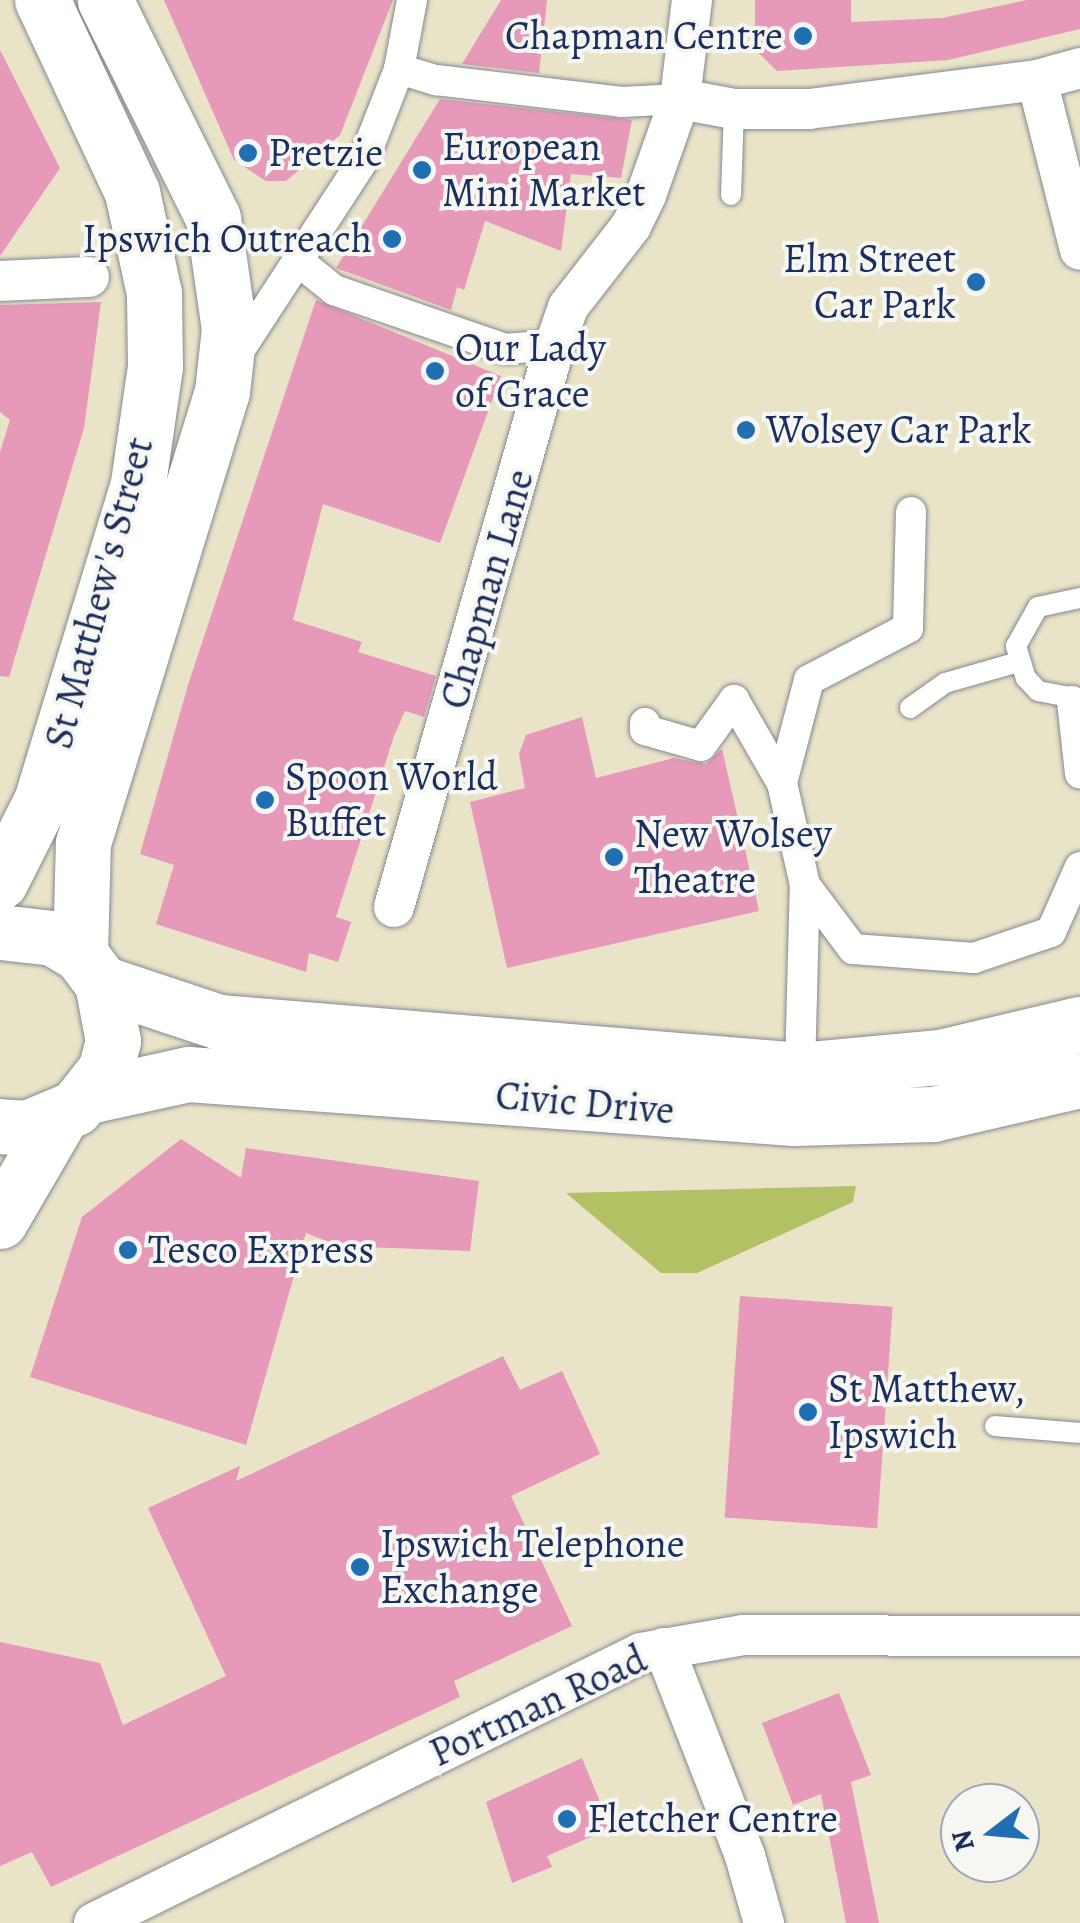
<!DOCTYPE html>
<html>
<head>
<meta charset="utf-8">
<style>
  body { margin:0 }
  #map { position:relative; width:1080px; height:1923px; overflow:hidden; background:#e9e4c7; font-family:Alegreya,serif }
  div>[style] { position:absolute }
  .green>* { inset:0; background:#b1c163 }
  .building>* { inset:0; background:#e699b8; transform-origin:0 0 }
  .roads { filter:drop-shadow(0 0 2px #828a92) drop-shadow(0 0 2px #828a92) }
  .service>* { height:20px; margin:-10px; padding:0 10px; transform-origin:10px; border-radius:10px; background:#fff }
  .pedestrian>* { height:30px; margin:-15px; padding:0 15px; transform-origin:15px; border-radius:15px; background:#fff }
  .minor>* { height:40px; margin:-20px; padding:0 20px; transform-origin:20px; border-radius:20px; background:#fff }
  .primary>* { height:55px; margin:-27.5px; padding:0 27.5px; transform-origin:27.5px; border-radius:27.5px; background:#fff }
  .dots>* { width:28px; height:28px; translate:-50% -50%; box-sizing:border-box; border:5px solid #f6f6f2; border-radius:50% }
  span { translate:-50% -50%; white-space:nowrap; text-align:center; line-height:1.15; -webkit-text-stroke:8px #f6f6f2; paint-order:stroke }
  .poi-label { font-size:40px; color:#1b2f5e }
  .right { translate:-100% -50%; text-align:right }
  .left { translate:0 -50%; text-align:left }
  .street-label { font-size:40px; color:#1b2f5e }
  .north { position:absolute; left:940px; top:1783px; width:100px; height:100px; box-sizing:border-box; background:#f6f6f2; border:2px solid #9ea6b7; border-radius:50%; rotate:254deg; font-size:28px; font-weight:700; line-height:40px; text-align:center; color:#1b2f5e }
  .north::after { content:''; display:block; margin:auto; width:35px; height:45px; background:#1f6fb2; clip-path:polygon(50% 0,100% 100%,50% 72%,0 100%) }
</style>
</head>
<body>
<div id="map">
  <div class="green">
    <i style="clip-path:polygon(856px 1186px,853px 1202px,697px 1273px,661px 1273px,566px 1193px)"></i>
  </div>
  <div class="building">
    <i style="clip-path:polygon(164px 0,393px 0,340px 135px,286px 181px,266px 181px,234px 160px)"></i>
    <i style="clip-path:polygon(501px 0,547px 0,539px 73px,462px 64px)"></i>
    <i style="clip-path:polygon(755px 0,851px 0,851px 22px,942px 18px,1027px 0,1080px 0,1080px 29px,948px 60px,777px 71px,755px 49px)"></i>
    <i style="clip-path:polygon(0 50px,60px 168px,0 256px)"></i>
    <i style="clip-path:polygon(440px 99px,632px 120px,621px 178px,571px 174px,561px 251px,485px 221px,464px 290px,457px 287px,451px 310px,336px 268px)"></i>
    <i style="clip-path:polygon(316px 300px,501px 376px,440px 543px,323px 504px,293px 620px,362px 642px,358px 652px,436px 676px,424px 717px,405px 711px,394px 736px,336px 917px,351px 922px,338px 962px,309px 953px,306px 972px,156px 924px,174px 865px,140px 854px,188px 685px)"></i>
    <i style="clip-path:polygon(101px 302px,84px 428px,9px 677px,0 676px,0 452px,10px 420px,0 412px,0 305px)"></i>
    <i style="clip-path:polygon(582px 717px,596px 778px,674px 758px,706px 764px,722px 749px,759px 911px,507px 968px,470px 802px,525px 788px,519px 754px,526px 735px)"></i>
    <i style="clip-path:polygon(181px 1139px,241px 1178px,246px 1148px,479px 1181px,470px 1251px,339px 1246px,306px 1233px,246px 1445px,30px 1377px,82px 1217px)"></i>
    <i style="left:740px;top:1296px;width:153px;height:222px;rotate:4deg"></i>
    <i style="clip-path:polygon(503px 1356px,520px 1390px,562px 1371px,600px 1454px,511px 1496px,572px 1626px,454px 1681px,460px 1697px,51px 1887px,32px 1852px,0 1866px,0 1642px,100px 1663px,123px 1725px,226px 1676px,148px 1508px,240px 1466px,236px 1481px)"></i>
    <i style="clip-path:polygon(839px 1693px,871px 1775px,851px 1782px,879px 1923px,846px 1923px,821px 1794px,793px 1805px,762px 1723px)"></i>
    <i style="clip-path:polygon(582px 1758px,611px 1828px,547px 1856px,552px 1867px,512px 1883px,486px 1802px)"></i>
  </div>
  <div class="roads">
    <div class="service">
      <i style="left:731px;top:195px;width:86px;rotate:-88deg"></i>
      <i style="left:1080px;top:598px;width:43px;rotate:167.9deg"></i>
      <i style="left:1038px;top:607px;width:45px;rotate:119.4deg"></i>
      <i style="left:1016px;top:646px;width:34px;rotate:73deg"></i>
      <i style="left:1026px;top:678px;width:18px;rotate:47deg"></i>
      <i style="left:1038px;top:691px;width:43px;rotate:10.8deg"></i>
      <i style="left:910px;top:708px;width:43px;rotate:-35.5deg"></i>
      <i style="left:945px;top:683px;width:76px;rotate:-16deg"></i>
      <i style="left:995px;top:1426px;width:85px;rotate:4.7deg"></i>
    </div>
    <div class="pedestrian">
      <i style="left:399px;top:69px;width:39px;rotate:17deg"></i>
      <i style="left:436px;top:80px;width:187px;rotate:6.7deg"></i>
      <i style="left:622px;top:102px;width:58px;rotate:-3deg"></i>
      <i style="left:297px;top:260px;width:48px;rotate:39deg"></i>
      <i style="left:334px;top:290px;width:181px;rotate:19deg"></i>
      <i style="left:505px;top:349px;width:50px;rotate:-4.6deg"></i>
      <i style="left:233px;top:360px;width:240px;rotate:-56.9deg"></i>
      <i style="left:364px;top:159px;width:97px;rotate:-68.7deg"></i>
      <i style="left:399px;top:69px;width:70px;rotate:-79.3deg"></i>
      <i style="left:911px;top:512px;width:116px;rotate:91.5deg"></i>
      <i style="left:908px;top:628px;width:112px;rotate:152.3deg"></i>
      <i style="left:809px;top:680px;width:106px;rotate:104.7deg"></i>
      <i style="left:782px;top:783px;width:105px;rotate:77.3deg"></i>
      <i style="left:805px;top:885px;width:80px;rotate:53.1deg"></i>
      <i style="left:853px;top:949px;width:121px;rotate:4.3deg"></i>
      <i style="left:974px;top:958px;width:81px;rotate:-18.7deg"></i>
      <i style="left:1051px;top:932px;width:71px;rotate:-66deg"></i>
      <i style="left:1072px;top:701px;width:73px;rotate:83.7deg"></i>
      <i style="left:645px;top:723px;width:7px;rotate:90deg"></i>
      <i style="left:645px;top:730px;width:58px;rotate:15.9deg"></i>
      <i style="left:701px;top:746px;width:57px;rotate:-54.3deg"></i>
      <i style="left:734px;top:700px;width:96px;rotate:60deg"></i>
      <i style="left:800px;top:1070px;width:185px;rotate:-88.5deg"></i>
    </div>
    <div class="minor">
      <i style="left:1037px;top:80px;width:175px;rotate:75.8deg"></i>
      <i style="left:680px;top:99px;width:55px;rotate:10.5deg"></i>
      <i style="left:734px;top:109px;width:75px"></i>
      <i style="left:809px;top:109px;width:230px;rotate:-7.2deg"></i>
      <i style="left:1037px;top:80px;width:45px;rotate:-15.6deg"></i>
      <i style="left:0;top:281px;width:89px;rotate:-2.6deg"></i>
      <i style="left:394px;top:907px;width:585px;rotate:-74.01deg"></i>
      <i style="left:555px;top:345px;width:40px;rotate:-71.1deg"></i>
      <i style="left:568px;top:307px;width:103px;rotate:-52.1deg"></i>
      <i style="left:631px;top:226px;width:34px;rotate:-64deg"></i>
      <i style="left:646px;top:195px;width:102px;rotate:-70.5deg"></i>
      <i style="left:680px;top:99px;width:100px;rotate:-83.1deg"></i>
      <i style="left:664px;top:1648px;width:223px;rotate:68.7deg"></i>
      <i style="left:745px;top:1856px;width:70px;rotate:74.2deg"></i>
      <i style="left:94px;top:1923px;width:610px;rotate:-26.27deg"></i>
      <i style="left:641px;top:1653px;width:104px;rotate:-10deg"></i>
      <i style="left:743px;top:1635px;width:337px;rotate:0.2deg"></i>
    </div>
    <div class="primary">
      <i style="left:0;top:882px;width:91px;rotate:-63.2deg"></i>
      <i style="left:41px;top:801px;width:332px;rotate:-73deg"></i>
      <i style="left:138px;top:483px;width:118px;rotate:-81.7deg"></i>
      <i style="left:155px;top:366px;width:73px;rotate:-90.8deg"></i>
      <i style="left:154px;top:293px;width:103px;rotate:-102.3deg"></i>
      <i style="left:132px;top:192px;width:212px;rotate:-115.1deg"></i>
      <i style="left:0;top:932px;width:53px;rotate:6.5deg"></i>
      <i style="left:53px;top:938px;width:31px;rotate:31deg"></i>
      <i style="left:80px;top:954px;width:36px;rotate:53deg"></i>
      <i style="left:102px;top:983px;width:59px;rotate:79.3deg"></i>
      <i style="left:113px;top:1041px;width:30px;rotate:105deg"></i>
      <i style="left:105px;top:1070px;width:48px;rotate:128.3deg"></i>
      <i style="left:75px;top:1108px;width:52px;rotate:157.4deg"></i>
      <i style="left:27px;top:1128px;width:27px;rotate:-176deg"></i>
      <i style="left:80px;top:954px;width:111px;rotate:-88.5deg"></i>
      <i style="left:83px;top:843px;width:472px;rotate:-72.9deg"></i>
      <i style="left:222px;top:392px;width:63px;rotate:-83.7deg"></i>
      <i style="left:229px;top:329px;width:112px;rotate:-98.2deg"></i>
      <i style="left:213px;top:218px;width:243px;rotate:-116.4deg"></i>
      <i style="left:102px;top:983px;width:123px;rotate:18.4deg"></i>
      <i style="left:219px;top:1022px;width:583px;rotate:4.72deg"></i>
      <i style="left:800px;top:1070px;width:141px;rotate:-5.3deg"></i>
      <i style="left:940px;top:1057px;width:144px;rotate:-13.3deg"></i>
      <i style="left:89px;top:1096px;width:101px;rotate:-12.5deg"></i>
      <i style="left:188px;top:1074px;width:607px;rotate:4.16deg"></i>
      <i style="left:793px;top:1118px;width:140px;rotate:-1.6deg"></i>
      <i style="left:933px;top:1114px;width:151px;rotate:-13deg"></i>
      <i style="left:0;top:1221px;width:119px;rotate:-59.8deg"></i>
    </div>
  </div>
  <div class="dots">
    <i style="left:803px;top:36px;background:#1f6fb2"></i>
    <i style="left:248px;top:153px;background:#1f6fb2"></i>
    <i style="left:422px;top:170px;background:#1f6fb2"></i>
    <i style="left:392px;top:239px;background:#1f6fb2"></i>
    <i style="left:976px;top:282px;background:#1f6fb2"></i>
    <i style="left:435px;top:371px;background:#1f6fb2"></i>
    <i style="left:746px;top:430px;background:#1f6fb2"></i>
    <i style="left:265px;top:800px;background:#1f6fb2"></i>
    <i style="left:614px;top:857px;background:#1f6fb2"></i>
    <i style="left:128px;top:1250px;background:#1f6fb2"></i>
    <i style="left:808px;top:1412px;background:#1f6fb2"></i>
    <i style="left:360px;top:1567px;background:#1f6fb2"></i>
    <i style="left:567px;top:1819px;background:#1f6fb2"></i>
  </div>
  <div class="poi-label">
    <span class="right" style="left:783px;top:36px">Chapman Centre</span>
    <span class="left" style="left:442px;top:170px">European<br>Mini Market</span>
    <span class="left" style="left:268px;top:153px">Pretzie</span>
    <span class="right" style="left:372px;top:239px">Ipswich Outreach</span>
    <span class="right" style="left:956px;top:282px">Elm Street<br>Car Park</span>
    <span class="left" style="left:455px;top:371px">Our Lady<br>of Grace</span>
    <span class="left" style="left:766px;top:430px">Wolsey Car Park</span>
    <span class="left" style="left:285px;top:800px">Spoon World<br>Buffet</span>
    <span class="left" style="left:634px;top:857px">New Wolsey<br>Theatre</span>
    <span class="left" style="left:148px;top:1250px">Tesco Express</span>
    <span class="left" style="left:828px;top:1412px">St Matthew,<br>Ipswich</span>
    <span class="left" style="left:380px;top:1567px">Ipswich Telephone<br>Exchange</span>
    <span class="left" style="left:587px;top:1819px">Fletcher Centre</span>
  </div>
  <div class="street-label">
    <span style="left:487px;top:589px;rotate:-74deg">Chapman Lane</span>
    <span style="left:99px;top:593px;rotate:-75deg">St Matthew's Street</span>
    <span style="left:585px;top:1103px;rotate:5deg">Civic Drive</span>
    <span style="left:538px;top:1706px;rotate:-25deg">Portman Road</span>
  </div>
  <div class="north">N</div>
</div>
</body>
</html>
